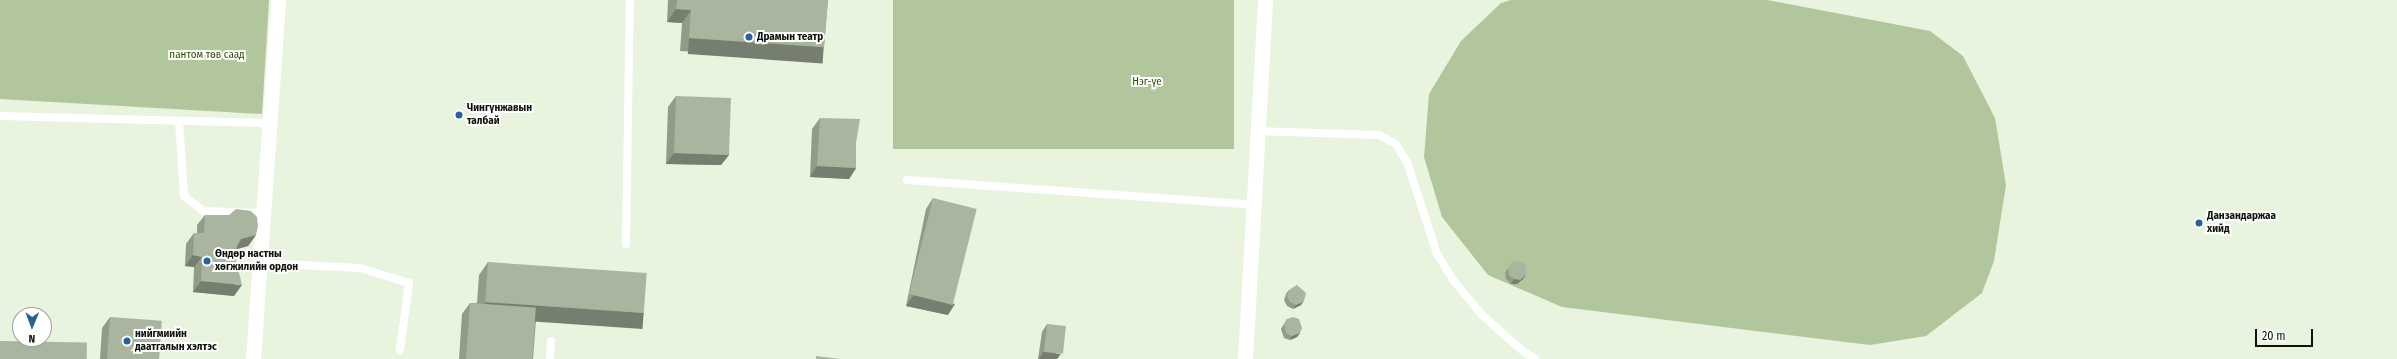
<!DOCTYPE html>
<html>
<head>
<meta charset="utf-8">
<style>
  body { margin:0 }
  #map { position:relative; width:2397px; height:359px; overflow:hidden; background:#e8f4dd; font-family:"Fira Sans Condensed",sans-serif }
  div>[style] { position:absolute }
  .green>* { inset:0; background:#b1c69c; transform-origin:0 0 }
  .lane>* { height:8px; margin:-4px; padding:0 4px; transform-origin:4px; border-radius:4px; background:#fff }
  .street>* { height:15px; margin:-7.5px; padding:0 7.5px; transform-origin:7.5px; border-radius:7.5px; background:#fff }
  .wall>* { inset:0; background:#919c88 }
  .shaded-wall>* { inset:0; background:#767f6f; transform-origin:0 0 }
  .building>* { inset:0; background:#a9b59e; transform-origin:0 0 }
  .dots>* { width:11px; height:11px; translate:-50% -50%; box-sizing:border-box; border:2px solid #fff; border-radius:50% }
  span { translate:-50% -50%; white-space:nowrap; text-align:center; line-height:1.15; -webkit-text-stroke:4px #fff; paint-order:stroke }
  .poi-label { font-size:11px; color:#0e120a; font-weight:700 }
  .left { translate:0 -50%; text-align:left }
  .park-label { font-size:11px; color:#324e01 }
  .north { position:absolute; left:12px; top:307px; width:40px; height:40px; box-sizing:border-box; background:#fff; border:1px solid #9fa09d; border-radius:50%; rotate:181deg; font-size:11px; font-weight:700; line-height:16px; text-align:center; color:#0e120a }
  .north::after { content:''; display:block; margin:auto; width:14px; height:18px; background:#276199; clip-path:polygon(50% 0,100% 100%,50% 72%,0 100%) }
  .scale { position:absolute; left:2255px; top:329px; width:58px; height:18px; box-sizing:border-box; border:2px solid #0e120a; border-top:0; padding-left:5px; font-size:12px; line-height:14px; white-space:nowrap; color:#0e120a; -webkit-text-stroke:3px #fff; paint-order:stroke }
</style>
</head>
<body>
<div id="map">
  <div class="green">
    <i style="clip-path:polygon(0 0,269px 0,262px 114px,0 99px)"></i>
    <i style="left:893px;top:0;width:341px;height:149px"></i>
    <i style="clip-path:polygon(1511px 0,1767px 0,1930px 31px,1963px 56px,1995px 118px,2006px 185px,1994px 261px,1982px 293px,1926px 336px,1870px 345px,1562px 307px,1488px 275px,1442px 217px,1424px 157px,1429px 94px,1461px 41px,1501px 3px)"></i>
  </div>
  <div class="lane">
    <i style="left:0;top:116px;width:270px;rotate:1.5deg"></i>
    <i style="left:179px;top:121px;width:75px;rotate:86.2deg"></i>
    <i style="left:184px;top:196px;width:24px;rotate:38deg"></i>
    <i style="left:203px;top:211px;width:62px;rotate:1.8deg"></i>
    <i style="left:1258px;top:131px;width:121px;rotate:1.9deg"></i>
    <i style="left:1379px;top:135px;width:19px;rotate:28deg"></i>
    <i style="left:1396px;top:144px;width:21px;rotate:59deg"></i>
    <i style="left:1407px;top:162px;width:97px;rotate:71.9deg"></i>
    <i style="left:1437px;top:254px;width:32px;rotate:58deg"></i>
    <i style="left:1454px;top:281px;width:44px;rotate:50.5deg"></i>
    <i style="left:1482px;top:315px;width:56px;rotate:41.4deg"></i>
    <i style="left:1524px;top:352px;width:13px;rotate:32deg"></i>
    <i style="left:907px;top:180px;width:347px;rotate:4.1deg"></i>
    <i style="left:626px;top:244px;width:244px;rotate:-89.1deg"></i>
    <i style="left:261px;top:263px;width:99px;rotate:2.9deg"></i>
    <i style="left:360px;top:268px;width:51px;rotate:17deg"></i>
    <i style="left:409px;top:283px;width:68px;rotate:97.7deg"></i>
    <i style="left:550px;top:359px;width:18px;rotate:-87deg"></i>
  </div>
  <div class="street">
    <i style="left:253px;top:359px;width:360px;rotate:-86deg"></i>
    <i style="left:1245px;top:359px;width:360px;rotate:-86.8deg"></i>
  </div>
  <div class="wall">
    <i style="clip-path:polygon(668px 0,828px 0,824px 47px,815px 60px,680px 51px,682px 23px,667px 22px)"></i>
    <i style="clip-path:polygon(676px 96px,729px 155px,721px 165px,666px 164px,668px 107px)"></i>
    <i style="clip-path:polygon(820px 118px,856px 143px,856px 168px,849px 179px,810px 177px,812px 129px)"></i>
    <i style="clip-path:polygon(933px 198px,948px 315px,906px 306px,926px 209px)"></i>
    <i style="clip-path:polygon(205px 215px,256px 235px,248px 246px,236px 249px,234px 296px,193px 292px,194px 267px,185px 266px,186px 244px,194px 233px,197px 233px,197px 225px)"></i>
    <i style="clip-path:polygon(488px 262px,644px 313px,635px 326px,536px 319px,533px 359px,459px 359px,462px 314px,470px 303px,477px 303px,479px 275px)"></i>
    <i style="clip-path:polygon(1508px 268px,1523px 279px,1517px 284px,1511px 284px,1506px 279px,1505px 273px)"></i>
    <i style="clip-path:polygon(1289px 290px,1301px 305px,1293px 309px,1287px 306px,1284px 300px,1286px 294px)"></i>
    <i style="clip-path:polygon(110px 317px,159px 359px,100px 359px,102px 328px)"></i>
    <i style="clip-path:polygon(1287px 319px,1300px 333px,1297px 337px,1290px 340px,1284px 338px,1281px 329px)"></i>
    <i style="clip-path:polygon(1047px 324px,1057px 359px,1038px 359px,1042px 332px)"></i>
  </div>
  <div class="shaded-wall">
    <i style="clip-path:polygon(676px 9px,691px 10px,682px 23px,667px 22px)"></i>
    <i style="left:689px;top:38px;width:135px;height:16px;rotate:4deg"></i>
    <i style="clip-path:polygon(674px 153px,729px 155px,721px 165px,666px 164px)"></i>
    <i style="clip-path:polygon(817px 166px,856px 168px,849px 179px,810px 177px)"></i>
    <i style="clip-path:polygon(256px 235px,248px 246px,234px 250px,241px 239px)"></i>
    <i style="clip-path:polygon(193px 255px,202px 257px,194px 267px,185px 266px)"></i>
    <i style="clip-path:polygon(1526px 275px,1523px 279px,1517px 284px,1511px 284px,1514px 279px)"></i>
    <i style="clip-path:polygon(201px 281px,242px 285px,234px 296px,193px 292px)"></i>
    <i style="clip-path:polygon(914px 295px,955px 304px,948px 315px,906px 306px)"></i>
    <i style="clip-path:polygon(1304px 301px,1301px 305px,1293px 309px,1296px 305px)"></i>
    <i style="left:485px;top:302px;width:159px;height:16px;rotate:4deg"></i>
    <i style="clip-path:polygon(1300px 333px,1297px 337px,1290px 340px,1292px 336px)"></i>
    <i style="clip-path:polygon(1043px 352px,1061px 354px,1057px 359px,1039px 359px)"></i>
  </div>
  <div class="building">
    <i style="clip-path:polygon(677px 0,828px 0,824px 47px,689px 38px,691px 10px,676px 9px)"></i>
    <i style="left:676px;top:96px;width:55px;height:57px;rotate:2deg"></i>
    <i style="clip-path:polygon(820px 118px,860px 119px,856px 143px,856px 168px,817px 166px)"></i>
    <i style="left:933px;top:198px;width:45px;height:99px;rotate:14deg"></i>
    <i style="clip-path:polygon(236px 209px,251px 211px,257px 217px,258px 226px,256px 235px,241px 239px,237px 246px,236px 260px,242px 285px,201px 281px,202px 257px,193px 255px,194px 233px,204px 233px,205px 215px,229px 215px)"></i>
    <i style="clip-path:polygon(1514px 261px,1521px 262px,1526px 266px,1526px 275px,1520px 280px,1514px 279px,1509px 275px,1508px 268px)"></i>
    <i style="left:488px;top:262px;width:159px;height:40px;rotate:4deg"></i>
    <i style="clip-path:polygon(1297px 285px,1306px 293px,1304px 301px,1296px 305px,1290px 302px,1287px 296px,1289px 290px)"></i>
    <i style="left:470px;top:303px;width:66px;height:56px;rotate:4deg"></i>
    <i style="left:110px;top:317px;width:52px;height:42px;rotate:4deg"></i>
    <i style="clip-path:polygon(1293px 317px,1299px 319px,1302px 328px,1300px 333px,1292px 336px,1286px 333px,1284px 324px,1287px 319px)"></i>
    <i style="left:1047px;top:324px;width:19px;height:28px;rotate:6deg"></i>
    <i style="left:0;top:341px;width:87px;height:18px;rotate:1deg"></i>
    <i style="clip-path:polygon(816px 356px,840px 359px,816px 359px)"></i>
  </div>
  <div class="dots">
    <i style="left:749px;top:37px;background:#276199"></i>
    <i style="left:459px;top:115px;background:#276199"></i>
    <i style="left:2199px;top:223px;background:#276199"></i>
    <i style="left:207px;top:261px;background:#276199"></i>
    <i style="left:127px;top:341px;background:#276199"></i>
  </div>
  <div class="poi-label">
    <span class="left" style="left:757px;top:37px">Драмын театр</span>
    <span class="left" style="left:467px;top:115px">Чингүнжавын<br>талбай</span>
    <span class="left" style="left:2207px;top:223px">Данзандаржаа<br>хийд</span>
    <span class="left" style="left:215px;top:261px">Өндөр настны<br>хөгжилийн ордон</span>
    <span class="left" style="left:135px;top:341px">нийгмиийн<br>даатгалын хэлтэс</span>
  </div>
  <div class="park-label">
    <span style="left:207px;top:55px">пантом төв саад</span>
    <span style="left:1147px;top:82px">Нэг-үе</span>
  </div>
  <div class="north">N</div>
  <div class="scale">20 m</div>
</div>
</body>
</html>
